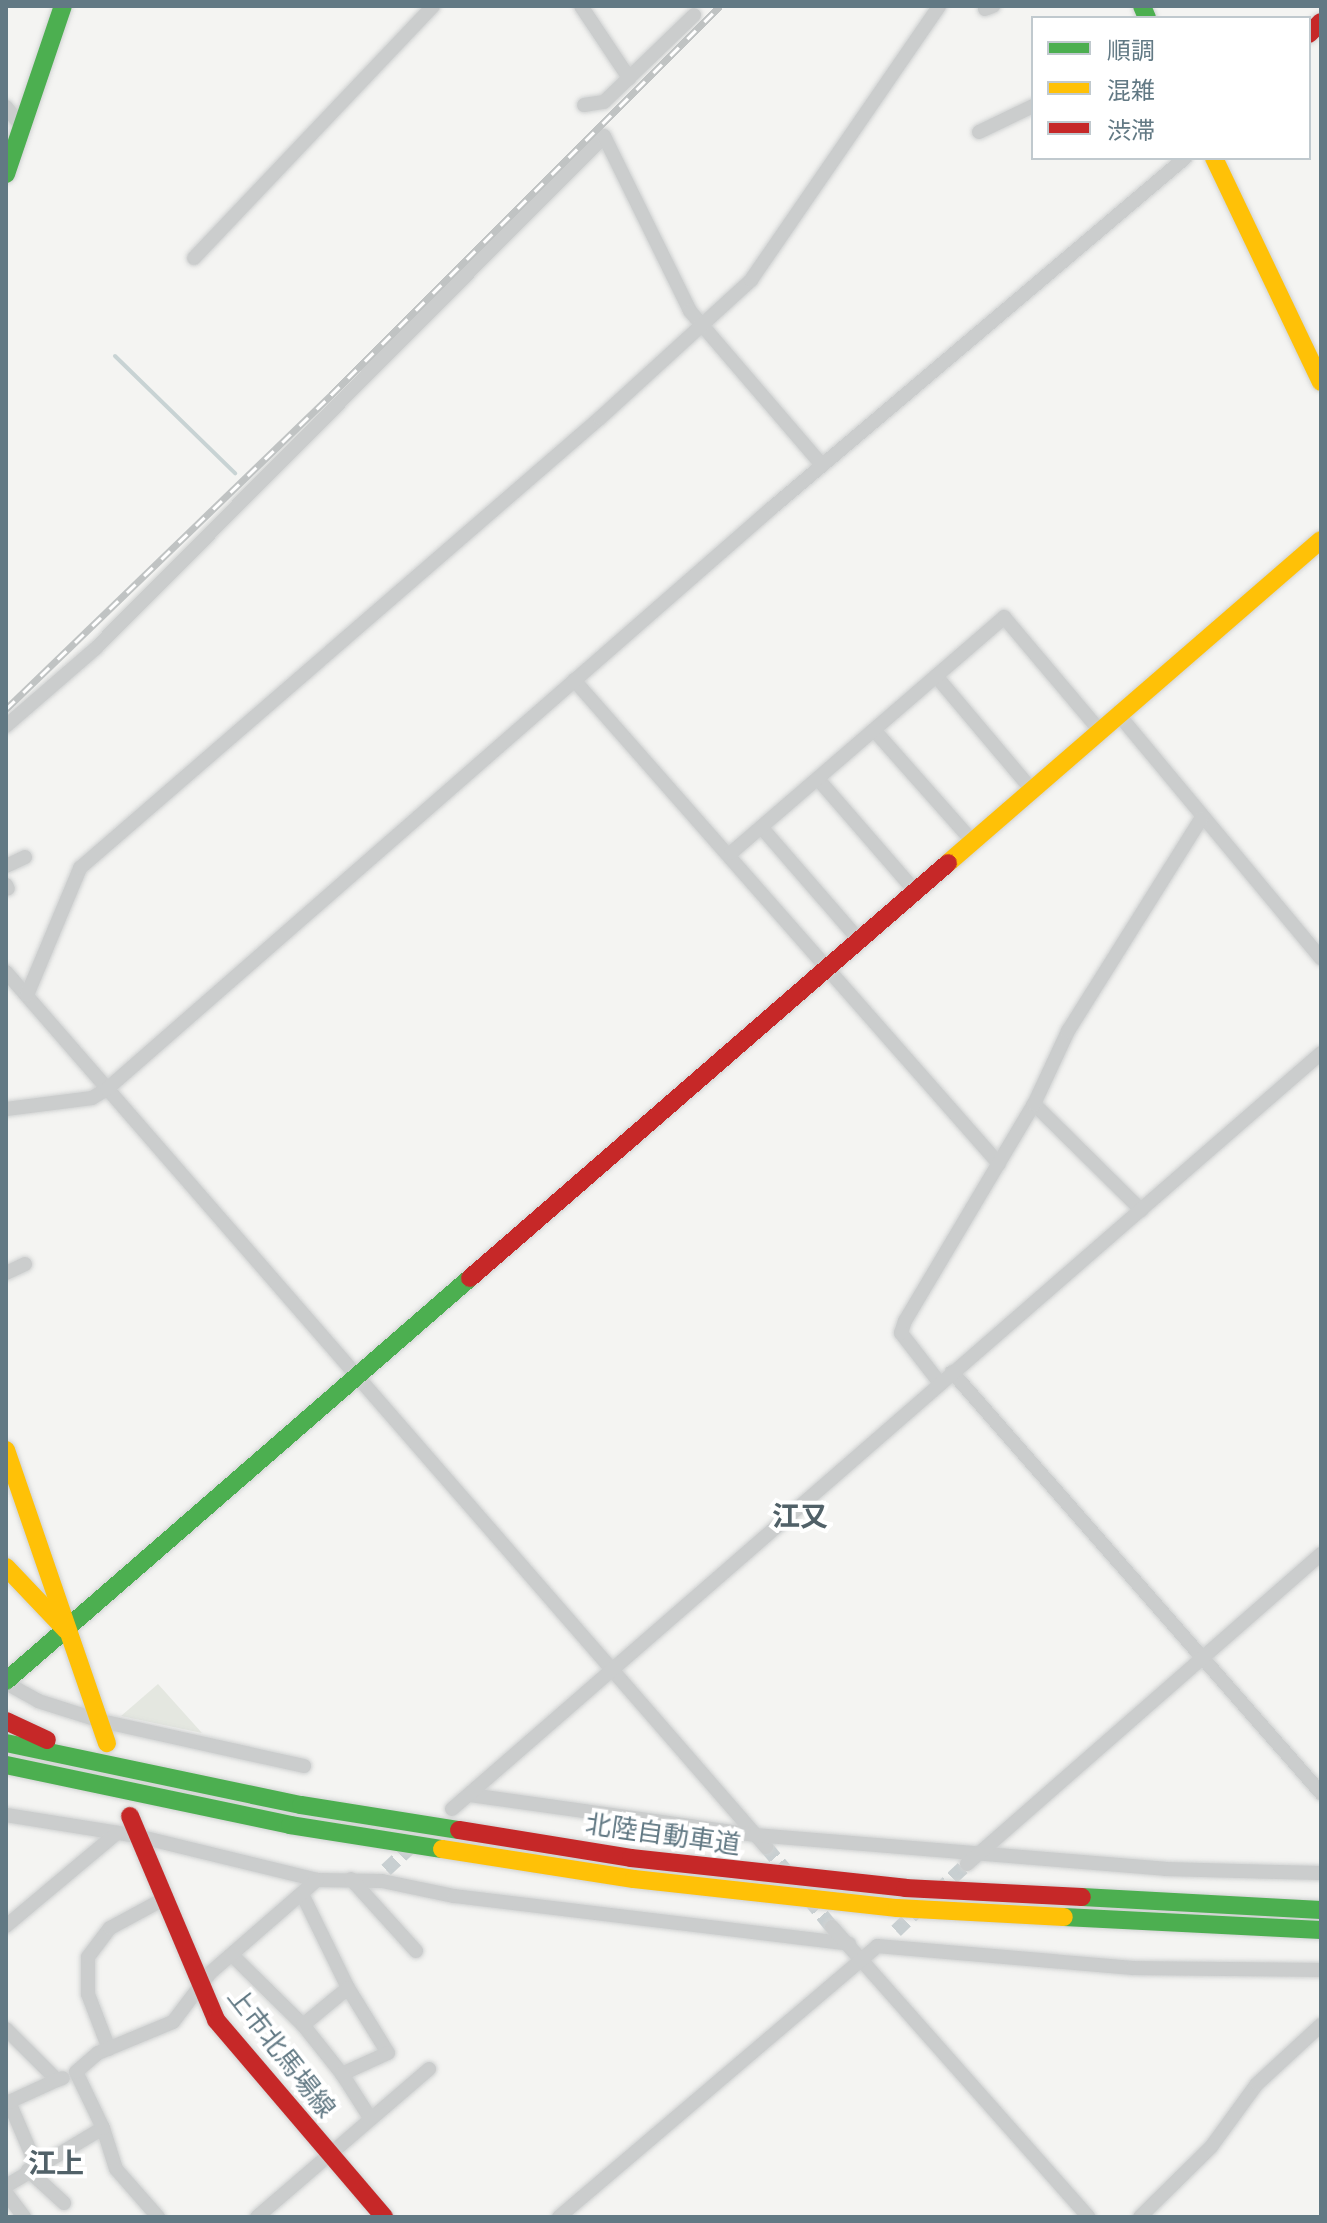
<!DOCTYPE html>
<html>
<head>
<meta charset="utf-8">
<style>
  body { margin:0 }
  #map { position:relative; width:1327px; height:2223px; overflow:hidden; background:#f4f4f2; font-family:Montserrat,"Noto Sans JP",sans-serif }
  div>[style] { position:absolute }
  .green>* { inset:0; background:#e4e7e0 }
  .stream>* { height:4px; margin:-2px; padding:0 2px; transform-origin:2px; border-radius:2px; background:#c8d3d4 }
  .street-tunnel>* { height:14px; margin-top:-7px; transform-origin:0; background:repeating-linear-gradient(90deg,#c8cfd1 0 14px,transparent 0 21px) }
  .roads { filter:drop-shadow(0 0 2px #d0d2d2) drop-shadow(0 0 2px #d0d2d2) }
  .street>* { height:14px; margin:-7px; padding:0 7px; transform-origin:7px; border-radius:7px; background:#cbcdcd }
  .fast>* { height:18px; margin:-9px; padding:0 9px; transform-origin:9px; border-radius:9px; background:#4caf50 }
  .slow>* { height:18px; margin:-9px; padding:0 9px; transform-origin:9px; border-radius:9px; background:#ffc107 }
  .jam>* { height:18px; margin:-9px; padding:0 9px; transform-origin:9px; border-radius:9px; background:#c62828 }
  .rail>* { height:7px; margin-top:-3.5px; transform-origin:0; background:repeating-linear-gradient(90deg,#fff 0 12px,#c0c3c3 0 24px); box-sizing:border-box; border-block:2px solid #c0c3c3 }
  span { translate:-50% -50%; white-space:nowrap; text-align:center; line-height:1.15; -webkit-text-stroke:8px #fff; paint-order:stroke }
  .street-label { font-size:26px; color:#627984 }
  .neighbourhood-label { font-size:28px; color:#516168; font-weight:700 }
  .frame { position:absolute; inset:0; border:8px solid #627984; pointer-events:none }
  .legend { position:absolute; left:1031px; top:16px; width:280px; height:144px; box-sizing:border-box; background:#fff; border:2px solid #c0c9ce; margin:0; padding:10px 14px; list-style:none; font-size:24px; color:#627984 }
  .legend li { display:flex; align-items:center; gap:16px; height:40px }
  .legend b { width:40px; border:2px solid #c0c9ce }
</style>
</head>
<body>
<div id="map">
  <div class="green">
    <i style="clip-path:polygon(158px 1684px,202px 1733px,121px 1716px)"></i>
  </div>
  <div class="stream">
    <i style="left:115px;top:356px;width:168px;rotate:44.3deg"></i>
  </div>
  <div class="street-tunnel">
    <i style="left:766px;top:1847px;width:39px;rotate:50deg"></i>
    <i style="left:386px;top:1870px;width:40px;rotate:-43deg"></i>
    <i style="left:937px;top:1892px;width:41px;rotate:-43deg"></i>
    <i style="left:809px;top:1899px;width:36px;rotate:51deg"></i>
    <i style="left:896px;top:1931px;width:32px;rotate:-44deg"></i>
  </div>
  <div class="roads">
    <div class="street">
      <i style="left:581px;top:6px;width:87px;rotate:56.3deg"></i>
      <i style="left:985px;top:9px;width:9px;rotate:-21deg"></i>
      <i style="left:584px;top:105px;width:20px;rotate:-9deg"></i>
      <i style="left:604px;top:102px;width:125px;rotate:-44deg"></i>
      <i style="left:6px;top:107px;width:26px;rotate:51deg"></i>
      <i style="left:979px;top:132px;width:60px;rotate:-25.7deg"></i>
      <i style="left:194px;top:258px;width:347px;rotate:-46.5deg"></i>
      <i style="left:936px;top:676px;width:150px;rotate:49.9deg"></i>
      <i style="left:574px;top:680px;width:644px;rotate:48.71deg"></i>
      <i style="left:1119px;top:715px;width:316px;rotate:50.3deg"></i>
      <i style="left:6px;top:726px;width:119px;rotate:-40.9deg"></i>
      <i style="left:96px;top:648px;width:721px;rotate:-45.22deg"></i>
      <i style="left:604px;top:136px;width:195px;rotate:63.8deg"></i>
      <i style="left:690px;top:311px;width:203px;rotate:49.4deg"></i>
      <i style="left:874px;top:730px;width:149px;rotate:48.5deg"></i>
      <i style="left:818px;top:779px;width:150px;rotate:49.1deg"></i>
      <i style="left:762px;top:828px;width:148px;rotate:49.1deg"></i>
      <i style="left:731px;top:853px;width:361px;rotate:-40.8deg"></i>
      <i style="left:1004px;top:617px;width:150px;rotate:49.9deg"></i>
      <i style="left:6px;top:866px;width:21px;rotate:-25deg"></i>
      <i style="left:6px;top:885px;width:4px;rotate:63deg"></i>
      <i style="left:6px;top:972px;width:1159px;rotate:49.02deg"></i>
      <i style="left:27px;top:995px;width:138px;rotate:-67.3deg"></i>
      <i style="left:80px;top:868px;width:688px;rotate:-40.87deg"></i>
      <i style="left:600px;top:418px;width:205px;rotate:-42.4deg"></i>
      <i style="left:751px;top:280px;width:332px;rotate:-55.5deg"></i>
      <i style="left:1034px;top:1104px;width:151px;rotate:44.7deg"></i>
      <i style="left:6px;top:1109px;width:87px;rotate:-7.3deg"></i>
      <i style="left:92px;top:1098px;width:17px;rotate:-31deg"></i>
      <i style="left:107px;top:1089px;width:884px;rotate:-41.15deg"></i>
      <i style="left:773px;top:507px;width:540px;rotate:-40.27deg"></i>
      <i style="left:6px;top:1273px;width:21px;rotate:-25deg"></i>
      <i style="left:952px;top:1372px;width:560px;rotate:48.77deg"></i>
      <i style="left:939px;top:1382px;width:62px;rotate:-127.8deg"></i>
      <i style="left:901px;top:1333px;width:13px;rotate:-72deg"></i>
      <i style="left:905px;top:1321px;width:252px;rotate:-59.3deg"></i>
      <i style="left:1034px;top:1104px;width:81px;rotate:-65deg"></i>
      <i style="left:1068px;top:1031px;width:250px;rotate:-57.9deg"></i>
      <i style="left:6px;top:1683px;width:37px;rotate:29deg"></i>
      <i style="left:38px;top:1701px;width:66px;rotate:17.6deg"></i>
      <i style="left:101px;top:1721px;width:208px;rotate:12.5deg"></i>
      <i style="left:470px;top:1795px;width:288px;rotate:8deg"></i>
      <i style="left:755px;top:1835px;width:411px;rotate:4.7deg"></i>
      <i style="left:1165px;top:1869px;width:156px;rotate:1.5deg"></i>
      <i style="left:452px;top:1809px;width:1152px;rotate:-41.02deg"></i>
      <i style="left:6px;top:1815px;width:133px;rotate:9.1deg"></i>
      <i style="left:137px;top:1836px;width:185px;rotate:13.7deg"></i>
      <i style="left:317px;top:1880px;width:65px;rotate:0.9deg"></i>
      <i style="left:382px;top:1881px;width:74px;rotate:11.8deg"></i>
      <i style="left:454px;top:1896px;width:398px;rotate:6.9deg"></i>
      <i style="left:967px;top:1864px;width:471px;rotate:-41.2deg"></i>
      <i style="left:351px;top:1879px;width:97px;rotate:47.9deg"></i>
      <i style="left:302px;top:1894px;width:105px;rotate:63.9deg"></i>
      <i style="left:6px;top:1926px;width:145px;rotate:-40deg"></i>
      <i style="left:832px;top:1927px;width:387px;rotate:48.5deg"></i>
      <i style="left:232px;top:1955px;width:100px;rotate:44.6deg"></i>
      <i style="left:6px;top:2029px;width:72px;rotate:45deg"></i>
      <i style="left:57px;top:2080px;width:6px;rotate:-18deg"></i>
      <i style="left:109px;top:2049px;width:59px;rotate:-110.9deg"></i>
      <i style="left:88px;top:1994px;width:37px;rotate:-90deg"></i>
      <i style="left:88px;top:1957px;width:36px;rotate:-53deg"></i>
      <i style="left:110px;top:1928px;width:59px;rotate:-28.3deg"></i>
      <i style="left:342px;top:2074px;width:63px;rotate:-128.5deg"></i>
      <i style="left:303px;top:2025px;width:58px;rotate:-39.4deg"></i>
      <i style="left:348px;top:1988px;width:76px;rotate:58.4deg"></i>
      <i style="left:388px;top:2053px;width:51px;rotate:155.5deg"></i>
      <i style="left:342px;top:2074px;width:52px;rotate:57.5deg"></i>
      <i style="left:103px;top:2128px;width:43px;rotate:72.4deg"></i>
      <i style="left:116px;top:2169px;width:64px;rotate:48.8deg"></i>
      <i style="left:36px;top:2165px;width:69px;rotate:-113.2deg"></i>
      <i style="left:9px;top:2102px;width:53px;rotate:-24.6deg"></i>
      <i style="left:28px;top:2170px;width:49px;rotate:42.5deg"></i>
      <i style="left:6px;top:2186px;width:113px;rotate:-30.9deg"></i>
      <i style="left:103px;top:2128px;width:62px;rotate:-115.7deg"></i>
      <i style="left:76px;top:2072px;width:29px;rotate:-41deg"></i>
      <i style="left:98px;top:2053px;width:81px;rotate:-22.5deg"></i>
      <i style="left:173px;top:2022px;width:61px;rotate:-52.9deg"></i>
      <i style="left:210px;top:1973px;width:142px;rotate:-41deg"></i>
      <i style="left:6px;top:2193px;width:30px;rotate:53deg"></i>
      <i style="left:257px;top:2217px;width:227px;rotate:-40.7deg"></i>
      <i style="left:559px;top:2217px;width:418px;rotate:-40.4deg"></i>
      <i style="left:877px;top:1946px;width:257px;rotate:4.9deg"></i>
      <i style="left:1133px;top:1968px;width:188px;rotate:0.6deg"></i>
      <i style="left:1140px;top:2217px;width:100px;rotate:-44.6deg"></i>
      <i style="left:1211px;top:2147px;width:78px;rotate:-53.9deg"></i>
      <i style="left:1257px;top:2084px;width:87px;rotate:-42.7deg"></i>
    </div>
    <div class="fast">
      <i style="left:1142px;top:6px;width:13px;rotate:67deg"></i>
      <i style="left:6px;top:174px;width:177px;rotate:-71.3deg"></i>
      <i style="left:6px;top:1681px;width:615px;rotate:-40.98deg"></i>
      <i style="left:6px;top:1743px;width:301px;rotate:11.9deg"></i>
      <i style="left:301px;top:1805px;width:160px;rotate:9deg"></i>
      <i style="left:6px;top:1765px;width:290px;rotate:11.9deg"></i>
      <i style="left:290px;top:1825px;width:154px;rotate:9deg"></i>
      <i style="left:1082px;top:1897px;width:239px;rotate:3.1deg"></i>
      <i style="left:1064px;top:1917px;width:257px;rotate:2.9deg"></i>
    </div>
    <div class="slow">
      <i style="left:1214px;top:158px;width:248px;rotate:64.5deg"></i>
      <i style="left:948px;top:863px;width:493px;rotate:-40.9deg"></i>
      <i style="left:6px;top:1450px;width:310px;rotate:71deg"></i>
      <i style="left:6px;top:1567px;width:87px;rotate:46.4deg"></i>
      <i style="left:442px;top:1849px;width:194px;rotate:8.9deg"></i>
      <i style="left:634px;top:1879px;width:265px;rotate:6.3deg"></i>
      <i style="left:897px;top:1908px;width:167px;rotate:3.1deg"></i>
    </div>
    <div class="jam">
      <i style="left:1309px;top:34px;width:17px;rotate:-45deg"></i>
      <i style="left:470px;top:1278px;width:633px;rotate:-40.96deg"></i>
      <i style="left:6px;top:1721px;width:45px;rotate:24.9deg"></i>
      <i style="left:130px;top:1816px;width:221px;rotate:67.1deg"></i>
      <i style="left:216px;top:2020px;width:259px;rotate:49.5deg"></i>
      <i style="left:459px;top:1830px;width:174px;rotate:9.2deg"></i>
      <i style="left:631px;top:1858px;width:276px;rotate:6.2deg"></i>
      <i style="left:905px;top:1888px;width:177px;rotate:2.9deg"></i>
    </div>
  </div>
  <div class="rail">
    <i style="left:6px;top:709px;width:452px;rotate:-44deg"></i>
    <i style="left:331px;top:395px;width:550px;rotate:-45deg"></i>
  </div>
  <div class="street-label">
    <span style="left:663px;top:1835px;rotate:8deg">北陸自動車道</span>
    <span style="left:281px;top:2053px;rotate:52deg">上市北馬場線</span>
  </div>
  <div class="neighbourhood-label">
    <span style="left:800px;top:1516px">江又</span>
    <span style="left:56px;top:2163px">江上</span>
  </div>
  <div class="frame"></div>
  <ul class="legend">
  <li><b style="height:10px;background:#4caf50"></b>順調</li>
  <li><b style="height:10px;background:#ffc107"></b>混雑</li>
  <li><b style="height:10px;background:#c62828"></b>渋滞</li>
  </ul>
</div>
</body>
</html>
